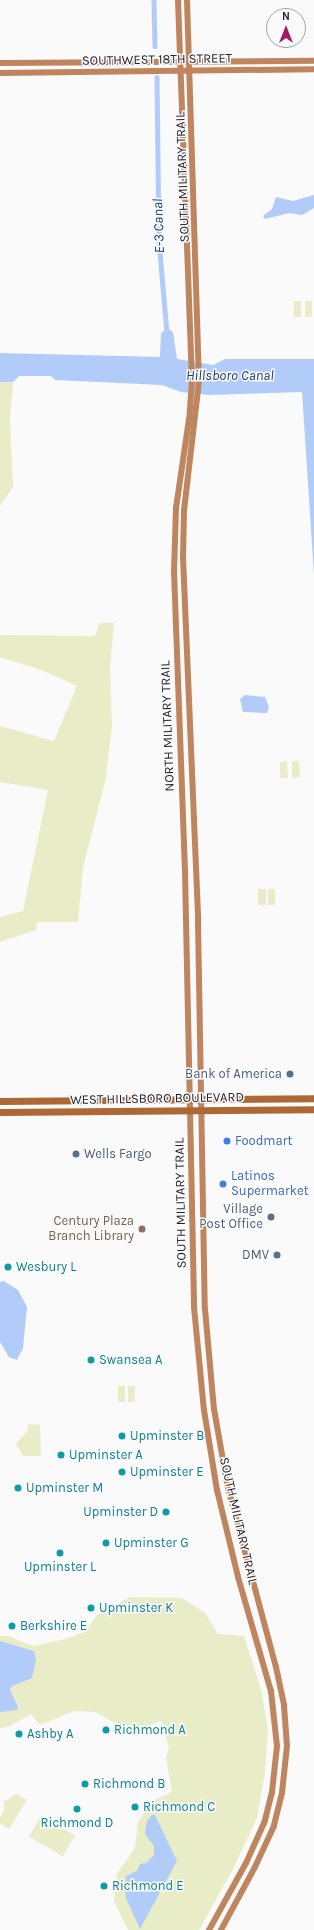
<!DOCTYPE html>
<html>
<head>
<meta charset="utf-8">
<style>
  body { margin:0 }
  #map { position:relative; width:314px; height:1930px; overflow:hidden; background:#fafafa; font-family:Karla,sans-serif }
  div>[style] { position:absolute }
  .green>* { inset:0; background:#e8ecc7; transform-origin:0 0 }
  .water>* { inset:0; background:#b1ccf9 }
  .canal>* { height:4.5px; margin:-2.25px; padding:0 2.25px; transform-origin:2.25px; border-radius:2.25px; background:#b1ccf9 }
  .secondary>* { height:6px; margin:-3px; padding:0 3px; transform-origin:3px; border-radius:3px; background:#be855f }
  .primary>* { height:7px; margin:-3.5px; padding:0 3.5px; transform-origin:3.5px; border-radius:3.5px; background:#ae6836 }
  .dots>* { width:11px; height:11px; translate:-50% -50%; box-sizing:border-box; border:2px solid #fafafa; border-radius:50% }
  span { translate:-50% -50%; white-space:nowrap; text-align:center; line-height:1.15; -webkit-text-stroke:3px #fafafa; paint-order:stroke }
  .street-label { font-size:13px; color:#211e28 }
  .service-label { font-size:13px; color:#4e5e75 }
  .right { translate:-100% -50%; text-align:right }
  .left { translate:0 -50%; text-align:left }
  .shop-label { font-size:13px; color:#366cbe }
  .education-label { font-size:13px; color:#785e54 }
  .culture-label { font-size:13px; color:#0d838f }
  .water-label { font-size:14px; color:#1d3b71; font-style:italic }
  .north { position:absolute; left:266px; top:8px; width:40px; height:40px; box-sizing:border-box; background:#fafafa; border:1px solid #a3a2a6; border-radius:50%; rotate:0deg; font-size:11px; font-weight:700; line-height:16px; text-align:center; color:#211e28 }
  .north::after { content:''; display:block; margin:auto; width:14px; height:18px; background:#a31b65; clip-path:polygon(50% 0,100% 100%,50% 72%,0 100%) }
</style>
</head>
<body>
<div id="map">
  <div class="green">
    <i style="left:294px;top:301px;width:7px;height:16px"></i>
    <i style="left:305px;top:301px;width:7px;height:16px"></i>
    <i style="clip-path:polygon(0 382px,13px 382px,10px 420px,13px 487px,0 506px)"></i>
    <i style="clip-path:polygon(99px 623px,114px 623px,110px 667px,112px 726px,105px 782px,83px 867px,78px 922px,37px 922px,36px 930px,0 942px,0 917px,23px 911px,48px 790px,0 782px,0 726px,54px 741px,77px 686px,44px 671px,0 657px,0 635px,95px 636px)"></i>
    <i style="clip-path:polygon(287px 761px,288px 778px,280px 778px,280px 762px)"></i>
    <i style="clip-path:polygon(292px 761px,299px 761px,300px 777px,292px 778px)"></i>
    <i style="left:258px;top:889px;width:8px;height:16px"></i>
    <i style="left:268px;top:889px;width:7px;height:16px"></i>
    <i style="left:118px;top:1386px;width:7px;height:16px"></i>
    <i style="left:128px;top:1386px;width:7px;height:16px"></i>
    <i style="clip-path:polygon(28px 1424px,40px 1425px,41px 1456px,23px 1456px,16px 1444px,28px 1430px)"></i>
    <i style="clip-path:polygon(130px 1597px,182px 1598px,205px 1613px,218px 1634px,244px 1636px,261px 1689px,268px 1729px,265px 1773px,257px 1818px,233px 1869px,199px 1930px,128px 1930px,114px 1901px,117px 1874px,135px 1848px,138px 1822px,152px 1801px,172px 1792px,166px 1758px,169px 1747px,161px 1721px,140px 1729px,115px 1723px,95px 1712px,74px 1711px,40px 1725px,31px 1714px,8px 1727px,0 1728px,0 1636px,8px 1636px,33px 1646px,65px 1639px,85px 1632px,97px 1615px)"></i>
    <i style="clip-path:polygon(16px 1794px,27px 1800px,9px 1829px,0 1824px,0 1818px,4px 1810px,4px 1802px)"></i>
    <i style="left:41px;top:1816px;width:39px;height:24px;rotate:30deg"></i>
  </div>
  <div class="water">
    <i style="clip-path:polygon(314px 195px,314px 208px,302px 215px,289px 213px,265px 219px,263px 216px,272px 209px,276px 197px,293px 201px)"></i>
    <i style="clip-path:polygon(167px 328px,173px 332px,177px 359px,213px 365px,225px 359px,314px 359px,314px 575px,302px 392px,209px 395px,181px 392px,162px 385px,55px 380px,51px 376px,19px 376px,13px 382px,0 382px,0 353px,160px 357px,161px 333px)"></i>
    <i style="clip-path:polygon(245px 695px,265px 697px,269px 707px,267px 713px,243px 712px,240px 699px)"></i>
    <i style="clip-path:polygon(4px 1281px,18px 1290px,27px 1307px,23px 1348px,17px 1360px,9px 1357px,0 1342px,0 1282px)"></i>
    <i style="clip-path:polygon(0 1641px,34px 1651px,36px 1660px,32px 1678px,12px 1686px,10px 1690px,18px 1707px,17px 1710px,0 1712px)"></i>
    <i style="clip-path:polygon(152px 1815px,155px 1815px,177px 1861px,140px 1929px,126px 1898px,125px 1887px,126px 1876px,137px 1871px,140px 1864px,146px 1863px,154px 1855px,154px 1846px,145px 1834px,147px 1821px)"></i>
  </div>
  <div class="canal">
    <i style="left:154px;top:0;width:46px;rotate:88.8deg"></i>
    <i style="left:157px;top:77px;width:164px;rotate:89.3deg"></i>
    <i style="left:159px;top:241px;width:92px;rotate:85deg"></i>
  </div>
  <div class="secondary">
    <i style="left:178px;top:0;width:380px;rotate:87.9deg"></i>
    <i style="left:192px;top:380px;width:39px;rotate:94deg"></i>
    <i style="left:189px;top:419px;width:90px;rotate:98.3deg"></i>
    <i style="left:176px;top:508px;width:63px;rotate:91.8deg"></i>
    <i style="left:174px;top:571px;width:301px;rotate:87.9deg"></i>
    <i style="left:185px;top:872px;width:435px;rotate:88.8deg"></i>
    <i style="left:194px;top:1307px;width:103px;rotate:84.5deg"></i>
    <i style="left:204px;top:1410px;width:81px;rotate:80.8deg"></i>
    <i style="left:217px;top:1490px;width:89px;rotate:76.4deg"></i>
    <i style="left:238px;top:1577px;width:119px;rotate:73.9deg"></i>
    <i style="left:271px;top:1691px;width:55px;rotate:83.8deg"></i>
    <i style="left:277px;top:1746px;width:46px;rotate:96.2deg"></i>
    <i style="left:272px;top:1792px;width:32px;rotate:104deg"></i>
    <i style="left:264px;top:1823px;width:44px;rotate:114.2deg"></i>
    <i style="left:246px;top:1863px;width:77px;rotate:118.9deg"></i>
    <i style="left:187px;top:0;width:381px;rotate:88.2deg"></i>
    <i style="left:199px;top:381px;width:130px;rotate:96.6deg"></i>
    <i style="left:184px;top:510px;width:47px;rotate:91.2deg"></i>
    <i style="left:183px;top:557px;width:364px;rotate:87.6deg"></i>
    <i style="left:198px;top:921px;width:388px;rotate:89deg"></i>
    <i style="left:205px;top:1309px;width:100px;rotate:84.9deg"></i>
    <i style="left:214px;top:1409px;width:80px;rotate:80deg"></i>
    <i style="left:228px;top:1488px;width:185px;rotate:75deg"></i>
    <i style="left:276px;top:1667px;width:40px;rotate:78deg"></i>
    <i style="left:284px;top:1706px;width:40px;rotate:85.7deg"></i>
    <i style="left:287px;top:1746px;width:47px;rotate:96.1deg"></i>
    <i style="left:282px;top:1793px;width:34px;rotate:104deg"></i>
    <i style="left:274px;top:1826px;width:45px;rotate:114.9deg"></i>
    <i style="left:255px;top:1867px;width:72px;rotate:118.4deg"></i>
    <i style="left:0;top:63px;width:314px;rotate:-0.4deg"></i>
    <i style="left:0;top:73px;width:314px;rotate:-0.7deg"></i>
  </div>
  <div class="primary">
    <i style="left:0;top:1101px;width:314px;rotate:-0.5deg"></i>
    <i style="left:0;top:1112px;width:314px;rotate:-0.5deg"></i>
  </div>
  <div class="dots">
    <i style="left:290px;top:1074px;background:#5c6f8a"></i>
    <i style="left:227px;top:1141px;background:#3f7fe0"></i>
    <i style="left:76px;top:1154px;background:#5c6f8a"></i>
    <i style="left:223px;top:1184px;background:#3f7fe0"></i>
    <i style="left:271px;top:1217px;background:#5c6f8a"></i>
    <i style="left:142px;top:1229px;background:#8d6e63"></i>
    <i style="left:277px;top:1255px;background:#5c6f8a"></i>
    <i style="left:8px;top:1267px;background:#0f9aa8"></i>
    <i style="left:91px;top:1360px;background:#0f9aa8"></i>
    <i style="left:122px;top:1436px;background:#0f9aa8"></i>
    <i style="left:61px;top:1455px;background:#0f9aa8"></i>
    <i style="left:122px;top:1472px;background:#0f9aa8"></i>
    <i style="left:18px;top:1488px;background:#0f9aa8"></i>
    <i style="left:166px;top:1512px;background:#0f9aa8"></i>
    <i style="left:106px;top:1543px;background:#0f9aa8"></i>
    <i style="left:60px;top:1553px;background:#0f9aa8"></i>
    <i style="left:91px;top:1608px;background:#0f9aa8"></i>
    <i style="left:12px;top:1626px;background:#0f9aa8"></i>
    <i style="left:106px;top:1730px;background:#0f9aa8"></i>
    <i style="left:19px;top:1734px;background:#0f9aa8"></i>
    <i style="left:85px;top:1784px;background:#0f9aa8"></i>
    <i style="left:135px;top:1807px;background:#0f9aa8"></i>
    <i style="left:77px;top:1809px;background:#0f9aa8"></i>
    <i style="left:104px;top:1886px;background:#0f9aa8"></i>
  </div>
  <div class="street-label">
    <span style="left:157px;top:60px;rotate:-1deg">SOUTHWEST 18TH STREET</span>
    <span style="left:183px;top:177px;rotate:-92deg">SOUTH MILITARY TRAIL</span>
    <span style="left:168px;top:726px;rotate:-92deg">NORTH MILITARY TRAIL</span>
    <span style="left:157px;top:1099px;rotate:-1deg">WEST HILLSBORO BOULEVARD</span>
    <span style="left:181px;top:1203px;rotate:-91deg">SOUTH MILITARY TRAIL</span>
    <span style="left:238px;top:1521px;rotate:77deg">SOUTH MILITARY TRAIL</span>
  </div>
  <div class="service-label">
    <span class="right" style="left:282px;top:1074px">Bank of America</span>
    <span class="left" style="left:84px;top:1154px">Wells Fargo</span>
    <span class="right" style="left:263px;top:1217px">Village<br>Post Office</span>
    <span class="right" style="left:269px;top:1255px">DMV</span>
  </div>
  <div class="shop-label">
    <span class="left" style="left:235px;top:1141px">Foodmart</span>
    <span class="left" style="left:231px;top:1184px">Latinos<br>Supermarket</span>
  </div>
  <div class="education-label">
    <span class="right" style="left:134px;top:1229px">Century Plaza<br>Branch Library</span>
  </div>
  <div class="culture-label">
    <span class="left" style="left:16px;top:1267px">Wesbury L</span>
    <span class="left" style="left:99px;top:1360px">Swansea A</span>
    <span class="left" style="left:130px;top:1436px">Upminster B</span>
    <span class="left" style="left:69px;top:1455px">Upminster A</span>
    <span class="left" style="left:130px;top:1472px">Upminster E</span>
    <span class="left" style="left:26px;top:1488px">Upminster M</span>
    <span class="right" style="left:158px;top:1512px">Upminster D</span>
    <span class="left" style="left:114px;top:1543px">Upminster G</span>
    <span style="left:60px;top:1567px">Upminster L</span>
    <span class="left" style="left:99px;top:1608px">Upminster K</span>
    <span class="left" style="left:20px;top:1626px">Berkshire E</span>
    <span class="left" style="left:114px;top:1730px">Richmond A</span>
    <span class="left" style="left:27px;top:1734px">Ashby A</span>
    <span class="left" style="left:93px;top:1784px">Richmond B</span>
    <span class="left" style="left:143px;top:1807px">Richmond C</span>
    <span style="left:77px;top:1823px">Richmond D</span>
    <span class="left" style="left:112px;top:1886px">Richmond E</span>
  </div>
  <div class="water-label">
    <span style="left:159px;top:226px;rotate:-92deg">E-3 Canal</span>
    <span style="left:230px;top:376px">Hillsboro Canal</span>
  </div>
  <div class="north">N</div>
</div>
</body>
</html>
